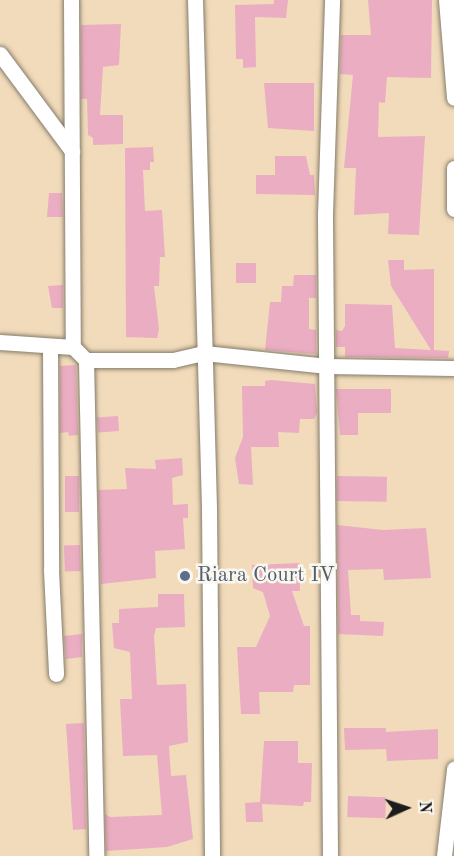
<!DOCTYPE html>
<html>
<head>
<meta charset="utf-8">
<style>
  body { margin:0 }
  #map { position:relative; width:454px; height:856px; overflow:hidden; background:#f1dbba; font-family:"Old Standard TT",serif }
  div>[style] { position:absolute }
  .building>* { inset:0; background:#eaadc2; transform-origin:0 0 }
  .roads { filter:drop-shadow(0 0 2px #867c6b) drop-shadow(0 0 2px #867c6b) }
  .street>* { height:15px; margin:-7.5px; padding:0 7.5px; transform-origin:7.5px; border-radius:7.5px; background:#fff }
  .dots>* { width:16px; height:16px; translate:-50% -50%; box-sizing:border-box; border:3px solid #fbf7ec; border-radius:50% }
  span { translate:-50% -50%; white-space:nowrap; text-align:center; line-height:1.15; -webkit-text-stroke:5px #fbf7ec; paint-order:stroke }
  .service-label { font-size:21px; color:#4e5e75 }
  .left { translate:0 -50%; text-align:left }
  .north { position:absolute; left:376px; top:778px; width:60px; height:60px; -webkit-text-stroke:4px #fbf7ec; paint-order:stroke; rotate:87deg; font-size:16px; font-weight:700; line-height:24px; text-align:center; color:#1c1c1c }
  .north::after { content:''; display:block; margin:auto; width:21px; height:27px; background:#1c1c1c; clip-path:polygon(50% 0,100% 100%,50% 72%,0 100%) }
</style>
</head>
<body>
<div id="map">
  <div class="building">
    <i style="clip-path:polygon(274px 0,288px 0,286px 18px,255px 17px,256px 67px,243px 68px,243px 59px,236px 59px,235px 5px,274px 4px)"></i>
    <i style="clip-path:polygon(368px 0,432px 0,431px 78px,387px 77px,385px 103px,379px 102px,378px 137px,425px 136px,419px 235px,388px 234px,389px 213px,354px 215px,356px 168px,344px 168px,353px 75px,340px 74px,341px 35px,371px 35px)"></i>
    <i style="clip-path:polygon(121px 24px,119px 65px,103px 67px,100px 115px,123px 115px,123px 144px,93px 145px,93px 138px,88px 135px,87px 99px,81px 99px,81px 25px)"></i>
    <i style="clip-path:polygon(264px 83px,314px 83px,314px 131px,268px 128px)"></i>
    <i style="clip-path:polygon(153px 147px,154px 162px,150px 162px,150px 170px,143px 170px,145px 211px,162px 210px,165px 257px,160px 257px,159px 286px,154px 286px,159px 329px,157px 338px,126px 337px,125px 148px)"></i>
    <i style="clip-path:polygon(275px 156px,306px 156px,310px 175px,314px 175px,315px 195px,256px 194px,256px 175px,275px 175px)"></i>
    <i style="clip-path:polygon(49px 193px,62px 193px,63px 217px,47px 217px)"></i>
    <i style="clip-path:polygon(388px 260px,404px 260px,404px 270px,434px 269px,434px 350px,449px 351px,448px 358px,345px 357px,345px 347px,336px 347px,336px 330px,342px 331px,345px 326px,345px 304px,392px 305px,395px 348px,431px 350px,391px 286px)"></i>
    <i style="left:236px;top:263px;width:20px;height:20px"></i>
    <i style="clip-path:polygon(294px 275px,316px 275px,316px 298px,309px 298px,309px 329px,316px 330px,316px 354px,265px 350px,270px 302px,281px 302px,282px 286px,293px 286px)"></i>
    <i style="clip-path:polygon(63px 285px,63px 308px,52px 308px,48px 286px)"></i>
    <i style="clip-path:polygon(76px 365px,78px 435px,69px 436px,68px 432px,60px 433px,60px 366px)"></i>
    <i style="clip-path:polygon(271px 380px,315px 384px,317px 413px,314px 419px,300px 419px,299px 433px,278px 432px,279px 447px,251px 447px,253px 485px,239px 484px,235px 458px,243px 437px,242px 386px,265px 386px,265px 381px)"></i>
    <i style="clip-path:polygon(336px 389px,391px 389px,391px 413px,358px 413px,358px 435px,340px 435px)"></i>
    <i style="left:118px;top:416px;width:15px;height:21px;rotate:86deg"></i>
    <i style="clip-path:polygon(182px 458px,183px 475px,172px 478px,173px 505px,188px 504px,188px 518px,183px 518px,185px 549px,155px 551px,156px 578px,101px 584px,98px 490px,127px 489px,125px 468px,156px 469px,155px 460px)"></i>
    <i style="left:65px;top:476px;width:14px;height:36px"></i>
    <i style="left:337px;top:476px;width:50px;height:25px;rotate:1deg"></i>
    <i style="clip-path:polygon(337px 525px,383px 530px,426px 528px,431px 578px,384px 580px,383px 569px,348px 570px,351px 615px,360px 615px,360px 621px,384px 622px,383px 636px,338px 634px)"></i>
    <i style="left:80px;top:545px;width:26px;height:16px;rotate:88deg"></i>
    <i style="clip-path:polygon(299px 563px,300px 591px,292px 591px,304px 626px,310px 626px,310px 685px,294px 685px,293px 692px,259px 692px,260px 714px,241px 714px,237px 647px,256px 647px,270px 616px,263px 592px,253px 588px,252px 565px)"></i>
    <i style="clip-path:polygon(158px 594px,184px 594px,185px 627px,156px 628px,154px 636px,157px 685px,186px 684px,188px 742px,169px 746px,171px 776px,186px 775px,193px 839px,167px 847px,106px 851px,105px 814px,110px 817px,162px 815px,157px 755px,123px 756px,120px 699px,132px 699px,130px 652px,114px 648px,112px 623px,119px 623px,119px 609px,158px 607px)"></i>
    <i style="clip-path:polygon(82px 634px,82px 657px,66px 659px,64px 636px)"></i>
    <i style="clip-path:polygon(84px 723px,86px 829px,73px 830px,66px 724px)"></i>
    <i style="clip-path:polygon(344px 728px,386px 728px,386px 732px,438px 729px,438px 759px,387px 761px,386px 749px,345px 750px)"></i>
    <i style="clip-path:polygon(264px 741px,298px 741px,298px 763px,312px 763px,311px 802px,304px 802px,303px 806px,262px 804px,263px 822px,246px 822px,245px 803px,260px 802px)"></i>
    <i style="left:348px;top:796px;width:38px;height:21px;rotate:2deg"></i>
  </div>
  <div class="roads">
    <div class="street">
      <i style="left:71px;top:0;width:347px;rotate:89.7deg"></i>
      <i style="left:195px;top:0;width:509px;rotate:88.42deg"></i>
      <i style="left:209px;top:509px;width:347px;rotate:89.5deg"></i>
      <i style="left:446px;top:0;width:98px;rotate:85.3deg"></i>
      <i style="left:0;top:54px;width:121px;rotate:53.4deg"></i>
      <i style="left:454px;top:168px;width:41px;rotate:90deg"></i>
      <i style="left:0;top:342px;width:73px;rotate:3.9deg"></i>
      <i style="left:73px;top:347px;width:18px;rotate:45deg"></i>
      <i style="left:86px;top:360px;width:87px"></i>
      <i style="left:173px;top:360px;width:32px;rotate:-13deg"></i>
      <i style="left:204px;top:353px;width:124px;rotate:6deg"></i>
      <i style="left:327px;top:366px;width:127px;rotate:0.9deg"></i>
      <i style="left:50px;top:348px;width:222px;rotate:89.7deg"></i>
      <i style="left:51px;top:570px;width:104px;rotate:87.2deg"></i>
      <i style="left:86px;top:360px;width:496px;rotate:88.8deg"></i>
      <i style="left:330px;top:856px;width:642px;rotate:-90.45deg"></i>
      <i style="left:325px;top:214px;width:214px;rotate:-88.1deg"></i>
      <i style="left:444px;top:856px;width:88px;rotate:-83.4deg"></i>
    </div>
  </div>
  <div class="dots">
    <i style="left:185px;top:576px;background:#5c6f8a"></i>
  </div>
  <div class="service-label">
    <span class="left" style="left:197px;top:576px">Riara Court IV</span>
  </div>
  <div class="north">N</div>
</div>
</body>
</html>
